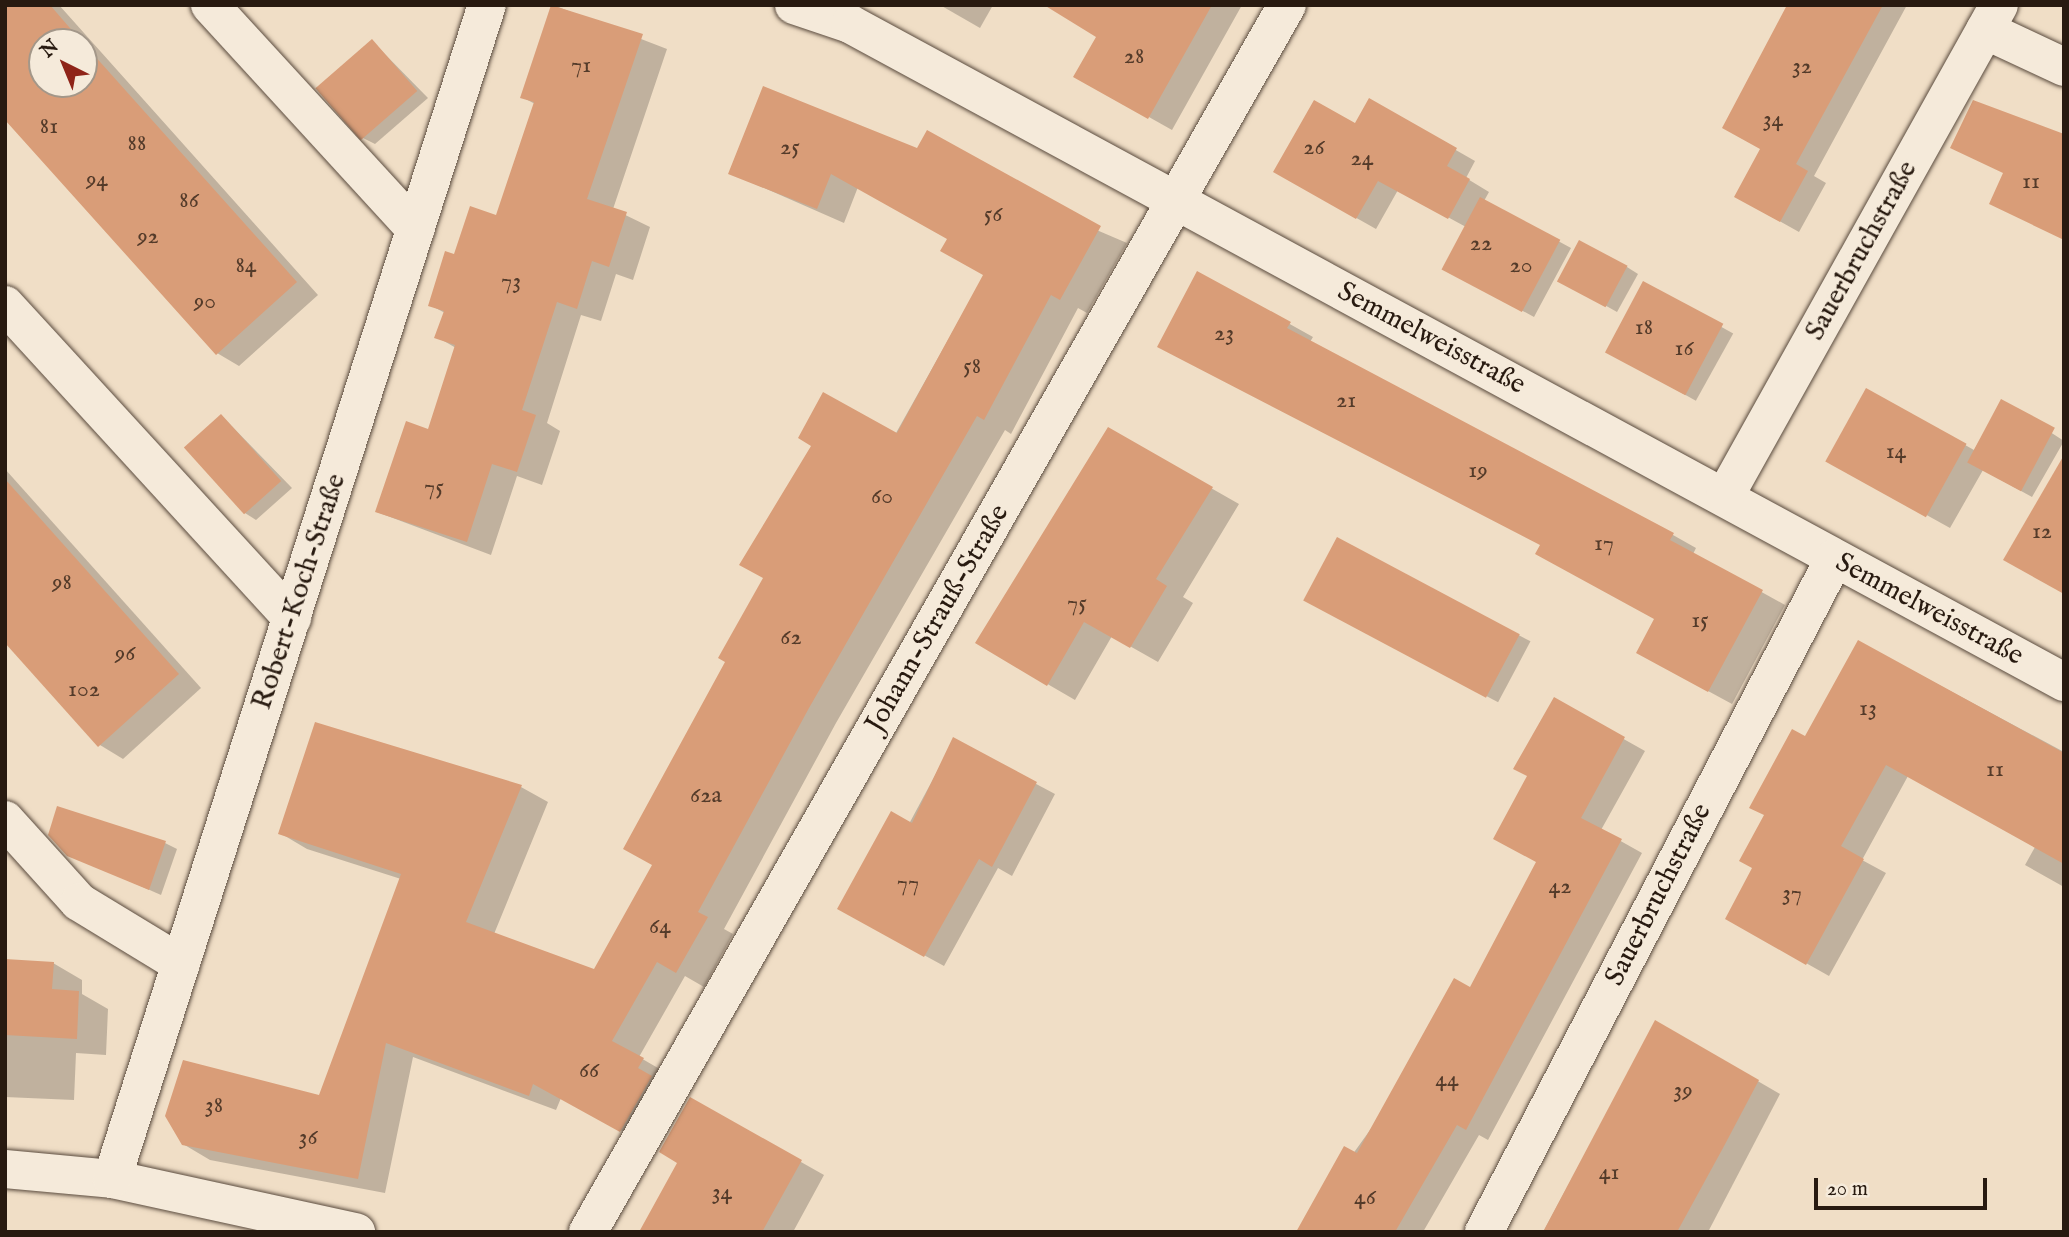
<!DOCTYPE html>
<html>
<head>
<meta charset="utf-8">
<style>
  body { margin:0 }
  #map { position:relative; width:2069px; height:1237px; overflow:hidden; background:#f0dec6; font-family:"IM FELL English",serif }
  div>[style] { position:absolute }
  .shadow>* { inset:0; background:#0003; transform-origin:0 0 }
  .building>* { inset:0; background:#d99d78; transform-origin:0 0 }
  .roads { filter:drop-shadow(0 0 2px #5a4b3e) drop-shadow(0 0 2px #5a4b3e) }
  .minor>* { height:38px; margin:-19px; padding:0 19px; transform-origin:19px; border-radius:19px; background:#f5eada }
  span { translate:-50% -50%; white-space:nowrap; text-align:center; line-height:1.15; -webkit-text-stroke:7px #f5eada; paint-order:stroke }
  .number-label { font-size:24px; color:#543b2a }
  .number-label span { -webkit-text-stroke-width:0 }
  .street-label { font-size:28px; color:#281a10 }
  .frame { position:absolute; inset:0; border:7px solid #281a10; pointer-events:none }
  .north { position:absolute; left:28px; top:28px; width:70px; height:70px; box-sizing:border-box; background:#f5eada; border:2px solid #a39789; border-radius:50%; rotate:317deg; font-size:19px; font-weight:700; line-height:28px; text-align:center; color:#281a10 }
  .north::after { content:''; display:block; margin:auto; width:24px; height:32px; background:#8f2418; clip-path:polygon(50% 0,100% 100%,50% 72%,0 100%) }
  .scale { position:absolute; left:1814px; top:1178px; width:173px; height:32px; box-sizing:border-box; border:4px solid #281a10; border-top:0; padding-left:9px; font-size:21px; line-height:24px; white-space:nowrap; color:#281a10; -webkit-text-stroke:5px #f5eada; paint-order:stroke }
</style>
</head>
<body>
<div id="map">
  <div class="shadow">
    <i style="clip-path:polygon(evenodd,5px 5px,59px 5px,318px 295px,239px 366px,217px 353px,5px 116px,5px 5px,42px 42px,84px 42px,84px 84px,42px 84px,42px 42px)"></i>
    <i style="clip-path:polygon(553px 5px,667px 49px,613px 209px,650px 227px,633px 280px,616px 274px,601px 321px,581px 315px,547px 423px,560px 431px,542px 485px,517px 476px,491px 555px,377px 512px,429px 431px,456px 348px,437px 337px,445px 313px,430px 305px,455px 256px,497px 217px,535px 104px,522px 97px)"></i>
    <i style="clip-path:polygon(940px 5px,993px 5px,980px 28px)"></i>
    <i style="clip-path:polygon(1102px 5px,1242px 5px,1172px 130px,1076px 76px,1099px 36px)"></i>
    <i style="clip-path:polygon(1789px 5px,1907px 5px,1814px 176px,1826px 183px,1799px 232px,1754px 207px)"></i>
    <i style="clip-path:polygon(372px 41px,428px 98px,375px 144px,363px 138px)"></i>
    <i style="clip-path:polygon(764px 88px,1127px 243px,1087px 313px,1078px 308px,1011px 434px,1005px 430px,836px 723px,724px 929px,733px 934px,704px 987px,685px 976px,639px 1057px,670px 1075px,648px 1145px,561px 1098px,556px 1110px,413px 1057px,385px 1193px,210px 1160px,183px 1144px,320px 1097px,401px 879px,307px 849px,280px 833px,521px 787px,548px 802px,494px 934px,595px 971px,985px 274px,949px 238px,858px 187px,844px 223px,730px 173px)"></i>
    <i style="clip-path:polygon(1370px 101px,1475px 161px,1466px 178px,1489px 192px,1484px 201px,1571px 248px,1534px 317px,1444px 268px,1466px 227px,1398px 190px,1376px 229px,1275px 172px,1356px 126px)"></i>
    <i style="clip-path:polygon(1627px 267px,1638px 274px,1617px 312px,1560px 280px)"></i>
    <i style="clip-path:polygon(1198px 273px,1313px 337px,1310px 342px,1673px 535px,1696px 548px,1693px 554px,1785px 605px,1732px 704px,1662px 666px,1656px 619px,1542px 545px)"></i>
    <i style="left:1644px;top:284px;width:102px;height:77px;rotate:29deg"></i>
    <i style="clip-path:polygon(1867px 390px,1974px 450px,2002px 401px,2064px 441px,2032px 497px,1983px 470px,1950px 528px,1851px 473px)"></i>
    <i style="clip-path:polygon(222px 416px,292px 488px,256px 520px,245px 513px)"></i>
    <i style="clip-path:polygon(1109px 430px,1239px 504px,1183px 597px,1193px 603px,1158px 662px,1112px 636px,1075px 700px,977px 643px)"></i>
    <i style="clip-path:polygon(5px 469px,201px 688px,123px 759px,100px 745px,5px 640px)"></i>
    <i style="left:1338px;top:539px;width:218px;height:69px;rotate:28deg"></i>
    <i style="clip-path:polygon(1859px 642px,2064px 752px,2064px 887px,2025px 865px,2035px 847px,1908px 776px,1862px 860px,1886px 873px,1829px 976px,1749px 931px,1754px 868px,1805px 739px)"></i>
    <i style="clip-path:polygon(1554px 700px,1645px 751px,1601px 830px,1642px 853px,1488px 1140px,1479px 1135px,1423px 1232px,1297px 1232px,1471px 989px,1538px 862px,1529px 776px)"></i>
    <i style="clip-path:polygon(954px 740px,1055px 794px,1012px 876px,998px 868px,944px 966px,858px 919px)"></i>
    <i style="clip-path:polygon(165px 843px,177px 849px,161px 895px,68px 854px)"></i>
    <i style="clip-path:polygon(5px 961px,53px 963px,82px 980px,82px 994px,108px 1009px,106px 1055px,76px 1053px,74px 1100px,5px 1097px)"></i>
    <i style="clip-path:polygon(1656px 1022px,1780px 1094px,1708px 1232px,1543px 1232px)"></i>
    <i style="clip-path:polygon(691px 1100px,824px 1175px,793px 1232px,655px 1232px,679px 1162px)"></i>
  </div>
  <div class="building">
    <i style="clip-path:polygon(5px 5px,50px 5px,82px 42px,42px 42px,42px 84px,84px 84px,84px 44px,297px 282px,216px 355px,5px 120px)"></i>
    <i style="clip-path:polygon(551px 5px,643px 34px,587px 199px,627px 212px,609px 267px,592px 261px,577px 309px,557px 302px,522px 410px,536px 415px,517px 472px,492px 464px,467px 542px,375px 512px,406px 421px,428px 429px,455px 345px,434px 338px,444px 311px,428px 306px,445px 251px,454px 254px,470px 206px,496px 215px,534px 102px,520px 98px)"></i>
    <i style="clip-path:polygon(1044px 5px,1212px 5px,1148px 119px,1073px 77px,1096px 37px)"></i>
    <i style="clip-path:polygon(1787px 5px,1883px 5px,1796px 164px,1808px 171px,1780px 222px,1734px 197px,1760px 149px,1722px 128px)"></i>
    <i style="left:372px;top:39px;width:69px;height:75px;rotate:49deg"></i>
    <i style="clip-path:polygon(763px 86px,917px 148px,927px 130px,1101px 226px,1060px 300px,1051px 295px,984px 420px,977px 416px,809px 708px,698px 912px,708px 917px,676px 973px,657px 962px,612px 1041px,644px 1058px,638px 1068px,652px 1076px,620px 1132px,533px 1084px,529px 1096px,386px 1043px,358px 1179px,182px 1145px,165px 1116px,183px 1060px,319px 1095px,401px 874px,278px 834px,315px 722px,522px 785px,466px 922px,594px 969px,652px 865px,623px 849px,725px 662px,718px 658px,763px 578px,739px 565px,811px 446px,798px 438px,823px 392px,897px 433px,983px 275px,940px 251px,947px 239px,831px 174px,817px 209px,728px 174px)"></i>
    <i style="clip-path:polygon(1369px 98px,1457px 148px,1447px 166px,1470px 179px,1448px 219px,1378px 181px,1356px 219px,1273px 172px,1314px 100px,1355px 123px)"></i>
    <i style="clip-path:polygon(1973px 100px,2064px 134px,2064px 240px,1989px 204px,2003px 173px,1950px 148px)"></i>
    <i style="left:1480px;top:197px;width:91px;height:82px;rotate:28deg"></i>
    <i style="left:1579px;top:240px;width:55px;height:47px;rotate:28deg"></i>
    <i style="clip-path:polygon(1197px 271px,1291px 322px,1287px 328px,1674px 533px,1670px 540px,1763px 590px,1708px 692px,1636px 653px,1654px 619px,1535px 554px,1540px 545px,1157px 347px)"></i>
    <i style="left:1643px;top:281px;width:91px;height:81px;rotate:28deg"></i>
    <i style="left:1866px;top:388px;width:115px;height:84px;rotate:29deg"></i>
    <i style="left:2001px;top:399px;width:61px;height:72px;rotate:28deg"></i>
    <i style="left:221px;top:414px;width:90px;height:50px;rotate:48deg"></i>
    <i style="clip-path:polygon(1108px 427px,1213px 487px,1156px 579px,1167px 586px,1130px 648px,1084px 622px,1047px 686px,975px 643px)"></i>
    <i style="clip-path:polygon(2064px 455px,2064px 594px,2003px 560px)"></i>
    <i style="clip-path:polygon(5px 479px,179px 674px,98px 747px,5px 643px)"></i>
    <i style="left:1337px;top:537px;width:207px;height:72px;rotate:28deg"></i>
    <i style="clip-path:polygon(1858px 640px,2064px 753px,2064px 864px,1886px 765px,1841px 846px,1864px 859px,1806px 965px,1725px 919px,1752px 868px,1739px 861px,1764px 815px,1749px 808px,1792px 729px,1805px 736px)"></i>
    <i style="clip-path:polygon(1554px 697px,1625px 737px,1581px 818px,1622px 839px,1466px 1130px,1457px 1125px,1395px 1232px,1296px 1232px,1344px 1146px,1357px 1153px,1454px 978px,1470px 987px,1536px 862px,1493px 839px,1527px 776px,1513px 769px)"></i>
    <i style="clip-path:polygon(953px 737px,1037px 782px,992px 867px,979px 859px,924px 957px,837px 909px,891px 811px,912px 823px)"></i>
    <i style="clip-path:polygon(57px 806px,166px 841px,149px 890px,67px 856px,48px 835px)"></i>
    <i style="clip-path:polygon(5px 959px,54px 962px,52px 989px,79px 991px,77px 1039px,5px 1035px)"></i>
    <i style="clip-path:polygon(1655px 1020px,1759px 1080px,1723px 1148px,1677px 1232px,1543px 1232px)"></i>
    <i style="clip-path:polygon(690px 1097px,802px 1160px,762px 1232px,639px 1232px,677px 1163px,659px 1152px)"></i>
  </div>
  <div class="roads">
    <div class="minor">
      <i style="left:210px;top:5px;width:304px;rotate:47.5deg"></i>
      <i style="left:794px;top:5px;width:59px;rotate:18.7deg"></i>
      <i style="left:850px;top:24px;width:1381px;rotate:28.46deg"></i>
      <i style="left:1985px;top:30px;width:87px;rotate:25.1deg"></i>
      <i style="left:5px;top:305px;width:425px;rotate:47.5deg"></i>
      <i style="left:1725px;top:496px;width:562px;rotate:-60.84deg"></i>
      <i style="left:5px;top:820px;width:110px;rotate:47.9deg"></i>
      <i style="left:79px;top:902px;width:119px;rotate:31.3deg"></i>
      <i style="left:5px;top:1169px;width:107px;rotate:5.3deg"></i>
      <i style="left:112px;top:1179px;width:250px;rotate:12.3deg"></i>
      <i style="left:112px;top:1179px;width:1232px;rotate:-72.29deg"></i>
      <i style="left:588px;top:1232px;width:1412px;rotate:-60.33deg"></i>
      <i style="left:1484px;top:1232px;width:759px;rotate:-62.52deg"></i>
    </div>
  </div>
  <div class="number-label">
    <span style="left:1134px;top:57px">28</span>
    <span style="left:581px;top:66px">71</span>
    <span style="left:1802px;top:67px">32</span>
    <span style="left:1773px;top:120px">34</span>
    <span style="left:49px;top:127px">81</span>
    <span style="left:137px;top:144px">88</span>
    <span style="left:790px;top:148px">25</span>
    <span style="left:1314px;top:148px">26</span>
    <span style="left:1362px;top:159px">24</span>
    <span style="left:97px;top:180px">94</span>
    <span style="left:2031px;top:182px">11</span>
    <span style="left:189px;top:201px">86</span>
    <span style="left:993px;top:215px">56</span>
    <span style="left:148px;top:237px">92</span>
    <span style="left:1481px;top:244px">22</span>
    <span style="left:246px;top:266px">84</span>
    <span style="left:1521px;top:266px">20</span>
    <span style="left:511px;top:282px">73</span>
    <span style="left:205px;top:302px">90</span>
    <span style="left:1644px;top:328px">18</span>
    <span style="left:1224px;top:334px">23</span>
    <span style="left:1684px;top:349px">16</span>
    <span style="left:972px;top:367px">58</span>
    <span style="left:1346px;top:401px">21</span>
    <span style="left:1896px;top:452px">14</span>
    <span style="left:1478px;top:471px">19</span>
    <span style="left:434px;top:488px">75</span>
    <span style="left:882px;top:497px">60</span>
    <span style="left:2042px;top:532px">12</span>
    <span style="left:1604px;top:544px">17</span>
    <span style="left:62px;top:583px">98</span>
    <span style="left:1077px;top:604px">75</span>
    <span style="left:1700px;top:621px">15</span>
    <span style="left:791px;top:638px">62</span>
    <span style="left:125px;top:654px">96</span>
    <span style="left:84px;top:690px">102</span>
    <span style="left:1868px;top:709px">13</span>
    <span style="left:1995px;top:770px">11</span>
    <span style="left:706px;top:796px">62a</span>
    <span style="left:908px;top:884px">77</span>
    <span style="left:1560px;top:887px">42</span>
    <span style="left:1792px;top:894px">37</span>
    <span style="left:660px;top:927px">64</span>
    <span style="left:589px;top:1071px">66</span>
    <span style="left:1447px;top:1080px">44</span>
    <span style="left:1683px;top:1091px">39</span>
    <span style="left:214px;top:1106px">38</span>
    <span style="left:308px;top:1138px">36</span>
    <span style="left:1609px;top:1173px">41</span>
    <span style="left:722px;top:1193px">34</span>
    <span style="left:1365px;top:1198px">46</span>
  </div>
  <div class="street-label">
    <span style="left:1862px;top:251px;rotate:-61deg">Sauerbruchstraße</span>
    <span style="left:1431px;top:339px;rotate:28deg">Semmelweisstraße</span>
    <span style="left:300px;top:592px;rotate:-72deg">Robert-Koch-Straße</span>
    <span style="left:1929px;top:610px;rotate:28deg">Semmelweisstraße</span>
    <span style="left:938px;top:619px;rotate:-60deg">Johann-Strauß-Straße</span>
    <span style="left:1659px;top:895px;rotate:-63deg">Sauerbruchstraße</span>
  </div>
  <div class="frame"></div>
  <div class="north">N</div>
  <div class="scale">20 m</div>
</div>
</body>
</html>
